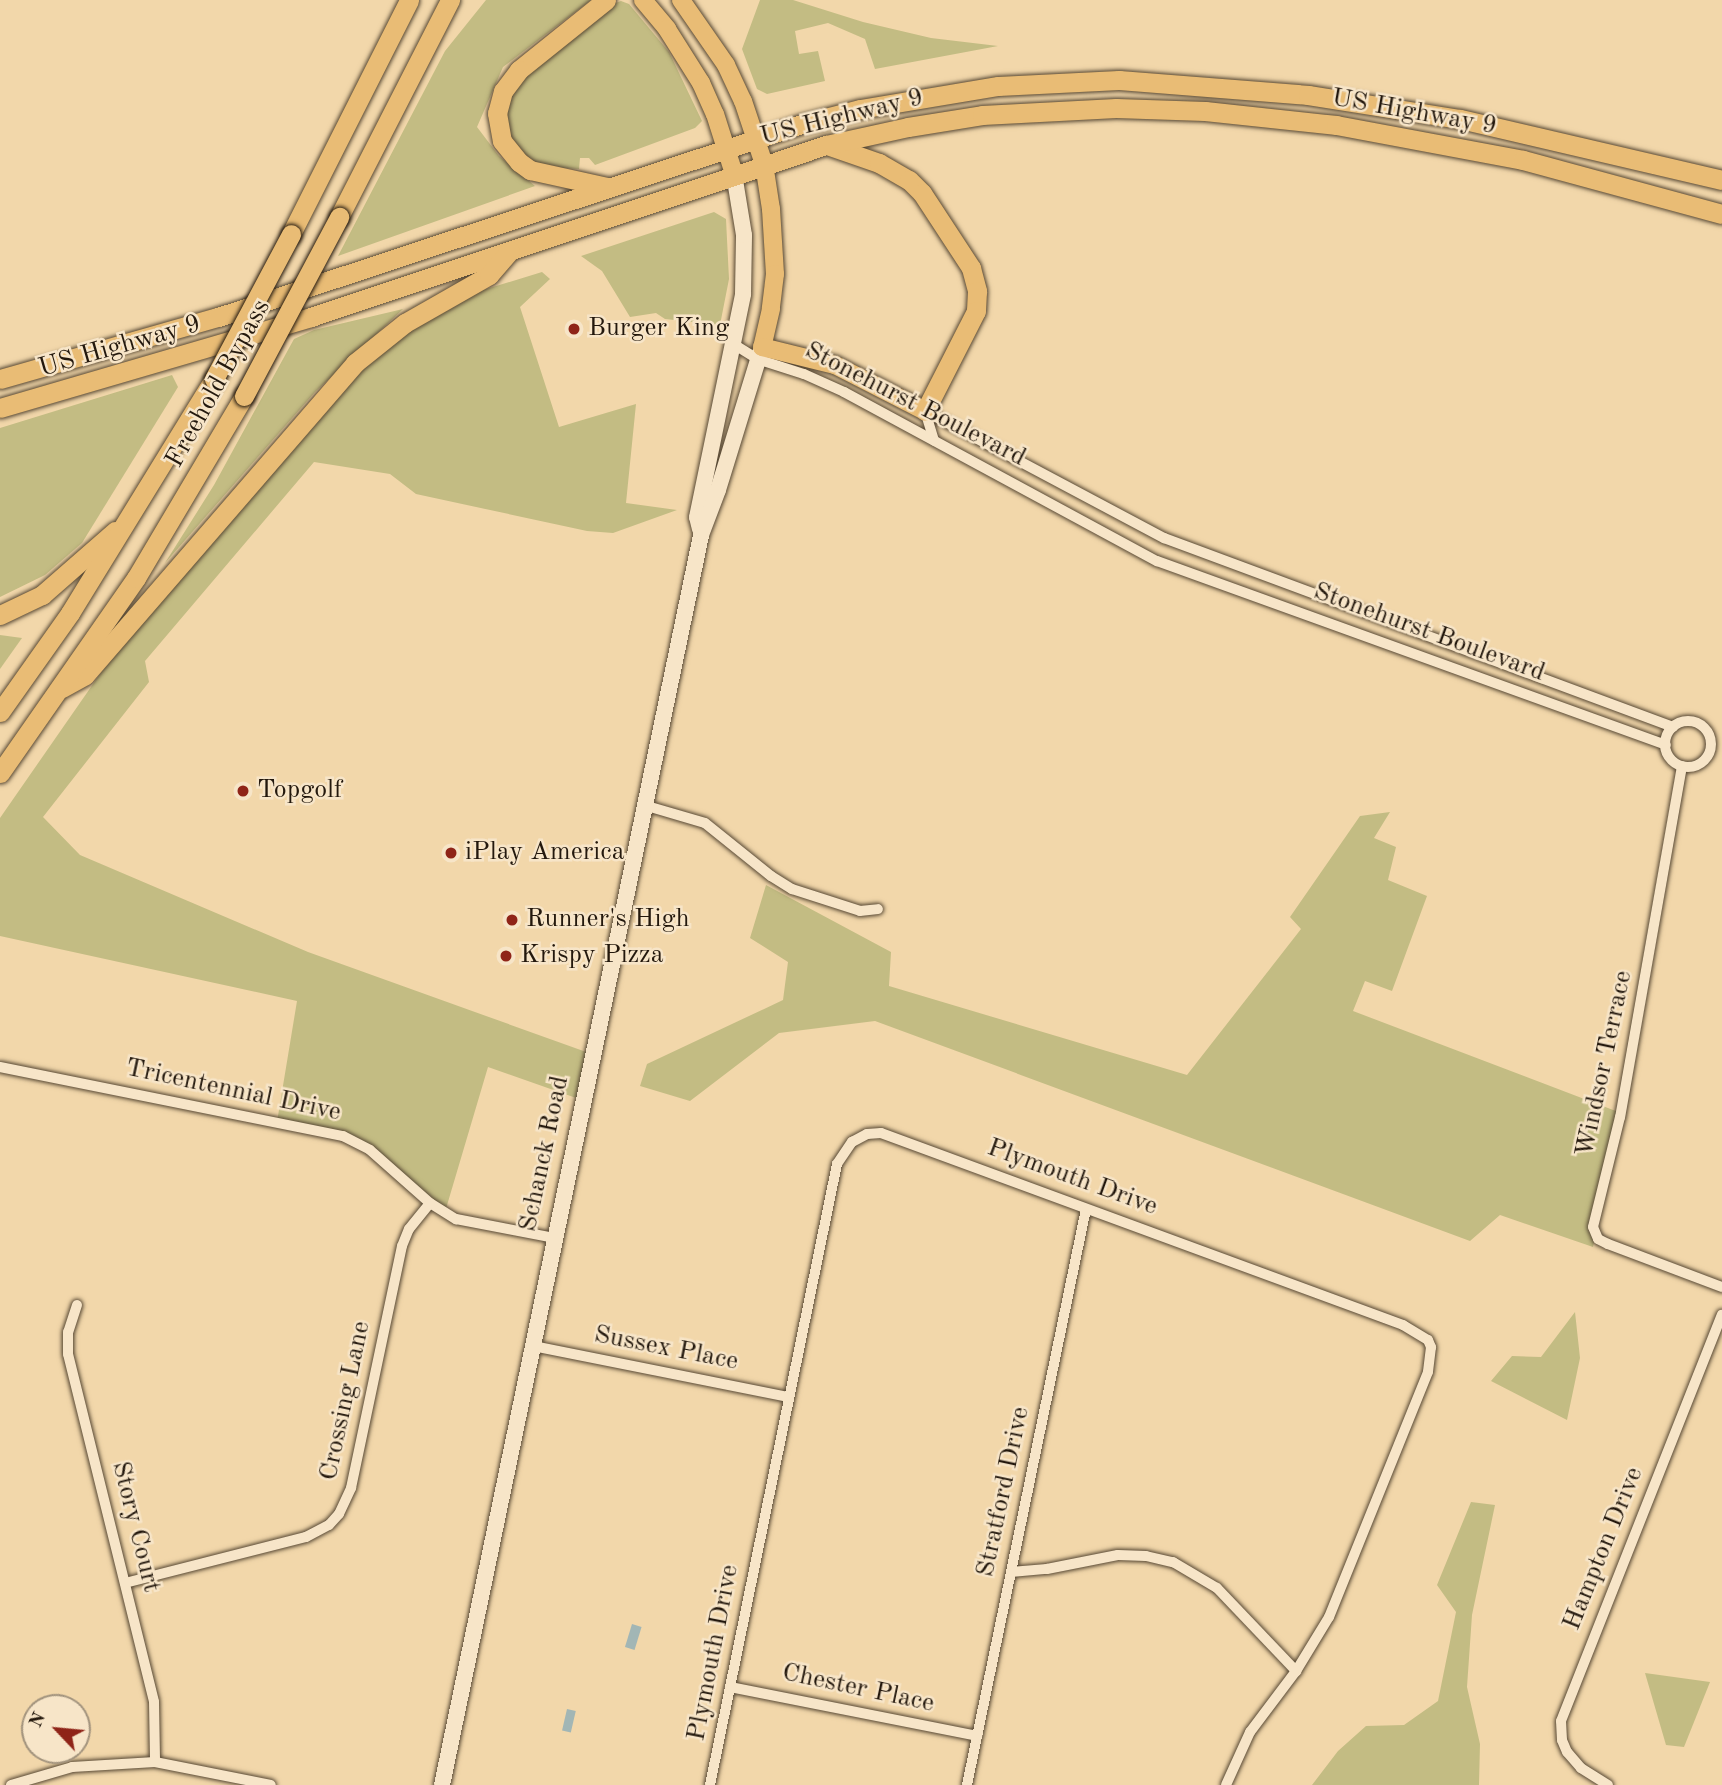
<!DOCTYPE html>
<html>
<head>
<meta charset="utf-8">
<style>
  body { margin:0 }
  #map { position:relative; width:1722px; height:1785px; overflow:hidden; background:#f2d7aa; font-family:"Old Standard TT",serif }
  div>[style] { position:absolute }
  .green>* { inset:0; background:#c3bc83 }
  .water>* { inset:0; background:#a2b6b5; transform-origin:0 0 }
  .roads { filter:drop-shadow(0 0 2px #574834) drop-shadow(0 0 2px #574834) }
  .street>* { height:10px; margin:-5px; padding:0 5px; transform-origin:5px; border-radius:5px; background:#f7e5c8 }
  .street>.ring { margin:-5px; padding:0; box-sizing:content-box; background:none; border:10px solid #f7e5c8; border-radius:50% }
  .secondary>* { height:16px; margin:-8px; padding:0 8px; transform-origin:8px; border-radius:8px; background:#f7e5c8 }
  .primary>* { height:18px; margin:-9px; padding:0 9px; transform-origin:9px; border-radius:9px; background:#e9bc75 }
  .highway>* { height:19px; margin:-9.5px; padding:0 9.5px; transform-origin:9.5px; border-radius:9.5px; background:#e9bc75 }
  .bridges { filter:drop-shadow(0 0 2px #23180d) drop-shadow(0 0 2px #23180d) }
  .highway-bridge>* { height:19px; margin:-9.5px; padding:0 9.5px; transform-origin:9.5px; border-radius:9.5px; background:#e9bc75 }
  .dots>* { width:19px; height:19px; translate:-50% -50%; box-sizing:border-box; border:4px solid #f7e5c8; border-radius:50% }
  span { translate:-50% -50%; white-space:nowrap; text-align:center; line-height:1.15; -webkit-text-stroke:5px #f7e5c8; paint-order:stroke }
  .street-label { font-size:26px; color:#23180d }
  .poi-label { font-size:26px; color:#23180d }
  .left { translate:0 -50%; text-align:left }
  .north { position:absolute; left:21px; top:1694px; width:70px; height:70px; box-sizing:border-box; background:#f7e5c8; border:2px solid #a2937d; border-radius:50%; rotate:296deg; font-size:19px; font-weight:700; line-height:28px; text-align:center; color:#23180d }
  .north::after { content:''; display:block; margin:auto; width:24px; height:32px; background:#8f2418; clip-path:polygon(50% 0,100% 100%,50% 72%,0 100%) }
</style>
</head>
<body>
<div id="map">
  <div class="green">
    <i style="clip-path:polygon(486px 0,591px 0,503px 67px,477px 127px,499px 156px,535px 186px,338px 256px,445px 51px)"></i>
    <i style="clip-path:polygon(760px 0,793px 0,863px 22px,931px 38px,998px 46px,875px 69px,865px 39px,828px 23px,795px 31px,799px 54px,818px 51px,825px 81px,767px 94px,757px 89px,742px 49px)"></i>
    <i style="clip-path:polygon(621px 1px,629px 4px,669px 52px,702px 121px,695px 128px,595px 165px,589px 158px,580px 158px,579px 169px,544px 167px,519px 155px,503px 129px,507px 95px,517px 79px,610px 5px)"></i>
    <i style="clip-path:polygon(714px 212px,726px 219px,729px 279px,720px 325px,665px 319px,656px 313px,630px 317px,602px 271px,581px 256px)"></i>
    <i style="clip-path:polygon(542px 272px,550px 279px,520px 307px,559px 427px,636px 404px,626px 503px,677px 510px,613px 533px,587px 531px,416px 494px,390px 474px,314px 462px,145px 661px,149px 682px,43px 817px,80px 855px,308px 952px,589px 1053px,579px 1099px,488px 1067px,445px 1212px,360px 1143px,277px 1122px,297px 1001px,0 936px,0 818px,100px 674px,208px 541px,380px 347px,457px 298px)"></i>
    <i style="clip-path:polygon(403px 309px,315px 392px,165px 563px,214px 485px,294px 339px,314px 330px)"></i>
    <i style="clip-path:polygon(172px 375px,178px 387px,82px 543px,45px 575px,0 597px,0 428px)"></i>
    <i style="clip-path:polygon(0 635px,22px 638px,0 669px)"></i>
    <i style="clip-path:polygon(1390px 812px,1374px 838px,1396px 847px,1388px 880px,1427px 896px,1392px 991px,1365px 981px,1353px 1011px,1621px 1113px,1593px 1247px,1500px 1215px,1470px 1241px,875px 1021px,779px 1033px,690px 1101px,640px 1086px,647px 1064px,783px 1000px,788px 962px,750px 938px,766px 885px,891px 952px,889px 986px,1187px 1075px,1301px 929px,1290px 917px,1360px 816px)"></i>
    <i style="clip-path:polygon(1575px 1312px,1580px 1358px,1567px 1420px,1491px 1381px,1512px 1356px,1541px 1357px)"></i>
    <i style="clip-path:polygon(1471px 1502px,1495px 1505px,1472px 1615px,1467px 1687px,1480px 1744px,1479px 1785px,1312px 1785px,1338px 1751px,1366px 1726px,1404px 1725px,1438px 1701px,1456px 1612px,1437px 1585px)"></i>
    <i style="clip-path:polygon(1645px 1673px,1710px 1682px,1684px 1747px,1666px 1745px)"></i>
  </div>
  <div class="water">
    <i style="left:632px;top:1624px;width:10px;height:24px;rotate:17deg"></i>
    <i style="left:567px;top:1709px;width:9px;height:22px;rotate:13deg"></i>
  </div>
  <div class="roads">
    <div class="street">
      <i style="left:735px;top:345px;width:26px;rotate:32deg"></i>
      <i style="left:757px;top:359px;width:49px;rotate:17.7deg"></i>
      <i style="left:804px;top:374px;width:44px;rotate:24.2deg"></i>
      <i style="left:844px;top:392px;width:356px;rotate:28.4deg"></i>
      <i style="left:1157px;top:561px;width:541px;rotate:19.87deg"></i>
      <i style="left:925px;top:411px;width:271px;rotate:28deg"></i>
      <i style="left:1164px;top:538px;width:543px;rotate:20.37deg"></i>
      <i style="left:925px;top:411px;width:31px;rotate:73deg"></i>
      <i class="ring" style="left:1665px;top:721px;width:36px;height:36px"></i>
      <i style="left:1682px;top:766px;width:356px;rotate:100deg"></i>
      <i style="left:1620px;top:1117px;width:113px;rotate:103.8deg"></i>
      <i style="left:1593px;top:1227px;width:13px;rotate:67deg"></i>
      <i style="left:1598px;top:1239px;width:11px;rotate:27deg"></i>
      <i style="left:1608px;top:1244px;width:122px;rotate:20.7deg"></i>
      <i style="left:647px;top:806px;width:60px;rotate:16.3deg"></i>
      <i style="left:705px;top:823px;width:85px;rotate:38.8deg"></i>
      <i style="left:771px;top:876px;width:25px;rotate:32deg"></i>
      <i style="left:792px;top:889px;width:71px;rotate:17.9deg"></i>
      <i style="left:860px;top:911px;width:18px;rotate:-6deg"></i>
      <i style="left:0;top:1067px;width:350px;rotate:11.4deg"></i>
      <i style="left:343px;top:1136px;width:30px;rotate:27deg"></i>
      <i style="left:370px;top:1150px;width:80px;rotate:41.5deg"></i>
      <i style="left:430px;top:1203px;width:31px;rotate:32deg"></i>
      <i style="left:456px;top:1219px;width:101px;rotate:10.9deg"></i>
      <i style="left:77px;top:1305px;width:28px;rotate:108deg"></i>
      <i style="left:68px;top:1332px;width:22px;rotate:90deg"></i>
      <i style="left:68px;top:1354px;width:358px;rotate:76.1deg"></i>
      <i style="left:154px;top:1702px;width:60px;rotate:89deg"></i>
      <i style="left:533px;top:1346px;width:261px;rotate:11.3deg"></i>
      <i style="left:1011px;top:1572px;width:36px;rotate:-5deg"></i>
      <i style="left:1047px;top:1569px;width:72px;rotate:-11.2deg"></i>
      <i style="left:1118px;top:1555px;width:28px;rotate:2deg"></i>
      <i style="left:1146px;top:1556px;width:28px;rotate:13deg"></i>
      <i style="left:1173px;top:1562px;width:51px;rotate:30.6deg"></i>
      <i style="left:1217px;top:1588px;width:115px;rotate:46.4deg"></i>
      <i style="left:125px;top:1583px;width:187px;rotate:-14.3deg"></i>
      <i style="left:306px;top:1537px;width:26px;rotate:-28deg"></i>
      <i style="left:329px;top:1525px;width:15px;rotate:-48deg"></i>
      <i style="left:339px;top:1514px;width:29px;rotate:-65deg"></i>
      <i style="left:351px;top:1488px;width:247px;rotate:-78.1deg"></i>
      <i style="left:402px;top:1246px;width:18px;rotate:-68deg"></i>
      <i style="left:409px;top:1229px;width:33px;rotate:-51deg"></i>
      <i style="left:730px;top:1687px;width:252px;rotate:11.2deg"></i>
      <i style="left:11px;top:1785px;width:64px;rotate:-16.4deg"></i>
      <i style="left:72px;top:1767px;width:83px;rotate:-3.4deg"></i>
      <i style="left:155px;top:1762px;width:118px;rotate:11.2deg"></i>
      <i style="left:710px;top:1785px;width:634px;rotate:-78.44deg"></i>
      <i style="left:837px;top:1164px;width:27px;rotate:-56deg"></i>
      <i style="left:852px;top:1142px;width:17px;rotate:-28deg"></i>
      <i style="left:867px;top:1134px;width:14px;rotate:-4deg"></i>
      <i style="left:881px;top:1133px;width:556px;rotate:20.19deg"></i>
      <i style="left:1403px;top:1325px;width:29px;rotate:31deg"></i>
      <i style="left:1428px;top:1340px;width:8px;rotate:67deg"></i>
      <i style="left:1431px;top:1347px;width:25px;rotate:97deg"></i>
      <i style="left:1428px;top:1372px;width:264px;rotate:112deg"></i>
      <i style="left:1329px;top:1617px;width:63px;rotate:121.4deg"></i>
      <i style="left:1296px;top:1671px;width:76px;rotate:127deg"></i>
      <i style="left:1250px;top:1732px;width:58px;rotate:114.4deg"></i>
      <i style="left:967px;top:1785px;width:588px;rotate:-78.33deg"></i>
      <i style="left:1608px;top:1785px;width:32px;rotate:-148deg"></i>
      <i style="left:1581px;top:1768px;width:21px;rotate:-131deg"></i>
      <i style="left:1567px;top:1752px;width:13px;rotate:-113deg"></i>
      <i style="left:1562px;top:1740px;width:19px;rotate:-93deg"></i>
      <i style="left:1561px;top:1721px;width:437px;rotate:-68.4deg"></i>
    </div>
    <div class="secondary">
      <i style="left:700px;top:529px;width:12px;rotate:-104deg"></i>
      <i style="left:697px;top:517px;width:228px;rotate:-78.3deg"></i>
      <i style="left:743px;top:294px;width:59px;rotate:-89deg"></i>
      <i style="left:744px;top:235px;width:62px;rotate:-99.3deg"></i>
      <i style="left:442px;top:1785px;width:1277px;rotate:-78.29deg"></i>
      <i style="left:701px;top:535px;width:48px;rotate:-69.3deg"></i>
      <i style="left:718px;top:490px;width:150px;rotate:-72.9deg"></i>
    </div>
    <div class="primary">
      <i style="left:643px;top:0;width:38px;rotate:50deg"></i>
      <i style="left:667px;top:29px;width:64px;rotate:57.8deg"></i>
      <i style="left:701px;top:83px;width:34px;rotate:66deg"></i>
      <i style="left:715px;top:114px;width:63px;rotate:72.4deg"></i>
      <i style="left:681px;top:0;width:79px;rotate:55.3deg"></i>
      <i style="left:726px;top:65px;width:40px;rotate:65deg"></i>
      <i style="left:743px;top:101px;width:66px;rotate:71.6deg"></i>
      <i style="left:764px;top:164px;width:46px;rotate:81.2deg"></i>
      <i style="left:771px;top:209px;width:65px;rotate:86.5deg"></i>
      <i style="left:775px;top:274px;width:35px;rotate:97deg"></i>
      <i style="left:771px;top:309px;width:39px;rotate:103deg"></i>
      <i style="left:762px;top:347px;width:75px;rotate:13.9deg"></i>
      <i style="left:835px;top:365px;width:101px;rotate:27.1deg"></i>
    </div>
    <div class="highway">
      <i style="left:606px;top:0;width:112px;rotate:141.2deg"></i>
      <i style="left:519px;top:70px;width:26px;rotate:127deg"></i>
      <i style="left:503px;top:91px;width:23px;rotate:105deg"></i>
      <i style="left:497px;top:113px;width:28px;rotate:80deg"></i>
      <i style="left:502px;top:141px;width:27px;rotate:51deg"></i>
      <i style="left:519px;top:162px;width:14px;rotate:36deg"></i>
      <i style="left:530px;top:170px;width:79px;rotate:12.4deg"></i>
      <i style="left:827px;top:145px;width:55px;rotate:19.1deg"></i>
      <i style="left:879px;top:163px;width:34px;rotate:30deg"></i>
      <i style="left:909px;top:180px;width:18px;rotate:45deg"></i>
      <i style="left:922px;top:193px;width:90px;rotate:56.8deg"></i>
      <i style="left:971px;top:268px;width:24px;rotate:75deg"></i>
      <i style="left:977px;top:291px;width:20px;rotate:93deg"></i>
      <i style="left:976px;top:311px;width:112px;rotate:117deg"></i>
      <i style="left:339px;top:217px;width:244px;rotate:-62.9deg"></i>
      <i style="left:291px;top:234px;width:262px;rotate:-63.2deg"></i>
      <i style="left:0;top:379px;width:227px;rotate:-15.9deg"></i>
      <i style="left:218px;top:317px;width:615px;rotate:-18.29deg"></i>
      <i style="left:802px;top:124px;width:60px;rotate:-14.5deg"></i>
      <i style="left:860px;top:109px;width:140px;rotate:-9.5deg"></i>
      <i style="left:998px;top:86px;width:121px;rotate:-2.8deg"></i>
      <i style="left:1119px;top:80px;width:190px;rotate:4.5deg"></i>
      <i style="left:1308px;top:95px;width:154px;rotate:9deg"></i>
      <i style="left:1460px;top:119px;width:269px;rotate:13.1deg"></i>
      <i style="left:0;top:408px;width:324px;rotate:-16.3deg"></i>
      <i style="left:311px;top:317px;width:543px;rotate:-18.47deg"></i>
      <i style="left:826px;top:145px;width:84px;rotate:-12.4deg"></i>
      <i style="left:908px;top:127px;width:75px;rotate:-9.2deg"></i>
      <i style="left:982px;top:115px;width:134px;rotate:-3deg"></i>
      <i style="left:1116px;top:108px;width:89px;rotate:1.9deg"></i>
      <i style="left:1205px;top:111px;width:132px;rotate:6.1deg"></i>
      <i style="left:1336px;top:125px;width:190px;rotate:10.6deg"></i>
      <i style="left:1523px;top:160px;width:206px;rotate:15.2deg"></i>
      <i style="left:0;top:615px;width:47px;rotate:-25.5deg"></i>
      <i style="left:42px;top:595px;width:97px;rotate:-41.2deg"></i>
      <i style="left:62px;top:688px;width:26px;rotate:-29deg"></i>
      <i style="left:85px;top:675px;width:413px;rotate:-49.1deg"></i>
      <i style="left:355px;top:363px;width:64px;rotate:-38.7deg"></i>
      <i style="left:405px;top:323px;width:97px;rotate:-29.7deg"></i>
      <i style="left:489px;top:275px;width:32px;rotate:-49deg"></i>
      <i style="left:0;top:712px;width:121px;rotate:-54.7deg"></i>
      <i style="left:70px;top:613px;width:275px;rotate:-58.4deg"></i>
      <i style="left:0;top:773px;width:238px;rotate:-55.1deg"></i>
      <i style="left:136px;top:578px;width:212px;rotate:-59.3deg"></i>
    </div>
  </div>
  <div class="bridges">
    <div class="highway-bridge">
      <i style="left:214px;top:379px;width:164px;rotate:-62deg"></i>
      <i style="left:244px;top:396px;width:203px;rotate:-62deg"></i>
    </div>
  </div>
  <div class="dots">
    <i style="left:574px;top:329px;background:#8f2418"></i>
    <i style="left:243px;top:791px;background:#8f2418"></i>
    <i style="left:451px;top:853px;background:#8f2418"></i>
    <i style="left:512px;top:920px;background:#8f2418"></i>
    <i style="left:506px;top:956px;background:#8f2418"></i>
  </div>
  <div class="street-label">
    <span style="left:1414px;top:113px;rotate:10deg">US Highway 9</span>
    <span style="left:842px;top:118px;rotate:-14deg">US Highway 9</span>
    <span style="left:120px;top:347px;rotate:-16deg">US Highway 9</span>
    <span style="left:219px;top:384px;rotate:-61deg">Freehold Bypass</span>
    <span style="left:915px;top:405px;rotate:27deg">Stonehurst Boulevard</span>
    <span style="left:1429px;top:633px;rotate:20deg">Stonehurst Boulevard</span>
    <span style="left:1605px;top:1064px;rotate:-78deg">Windsor Terrace</span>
    <span style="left:233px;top:1091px;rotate:12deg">Tricentennial Drive</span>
    <span style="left:545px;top:1154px;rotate:-78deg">Schanck Road</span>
    <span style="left:1072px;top:1178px;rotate:20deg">Plymouth Drive</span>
    <span style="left:666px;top:1349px;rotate:11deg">Sussex Place</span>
    <span style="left:346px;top:1401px;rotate:-78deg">Crossing Lane</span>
    <span style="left:1004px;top:1492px;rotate:-78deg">Stratford Drive</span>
    <span style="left:135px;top:1527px;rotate:76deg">Story Court</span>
    <span style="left:1604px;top:1549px;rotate:-68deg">Hampton Drive</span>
    <span style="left:714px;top:1653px;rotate:-79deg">Plymouth Drive</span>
    <span style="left:858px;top:1689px;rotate:12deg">Chester Place</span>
  </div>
  <div class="poi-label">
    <span class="left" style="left:588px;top:329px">Burger King</span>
    <span class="left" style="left:257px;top:791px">Topgolf</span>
    <span class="left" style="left:465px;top:853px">iPlay America</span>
    <span class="left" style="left:526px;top:920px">Runner's High</span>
    <span class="left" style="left:520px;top:956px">Krispy Pizza</span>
  </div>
  <div class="north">N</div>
</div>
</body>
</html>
